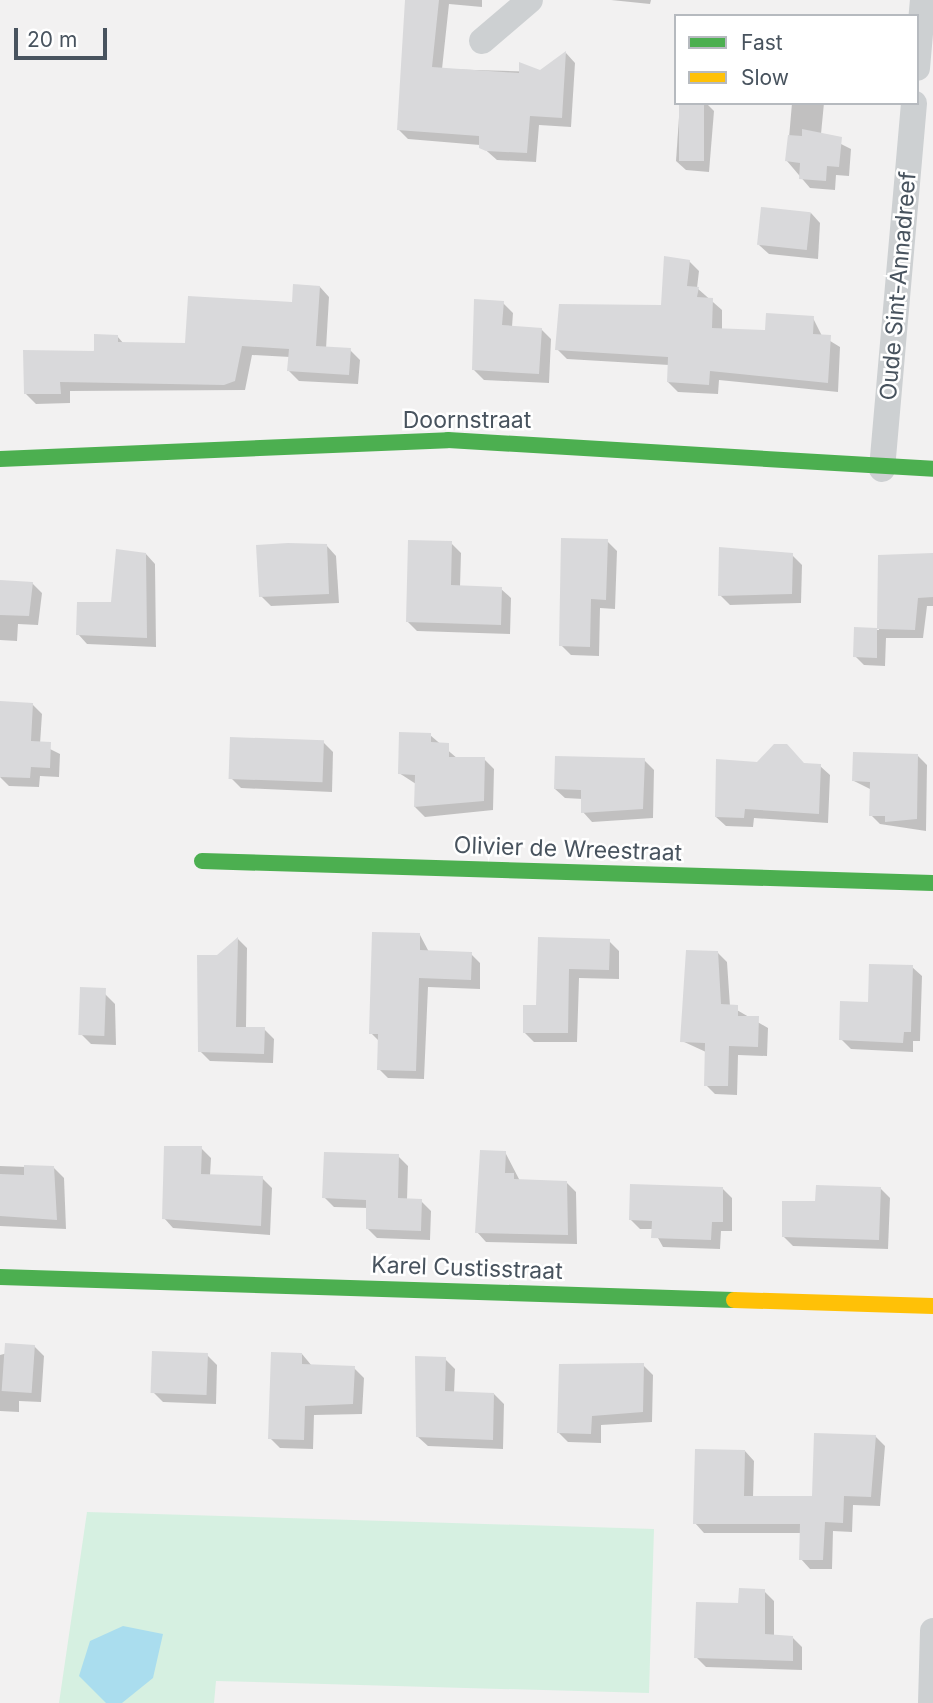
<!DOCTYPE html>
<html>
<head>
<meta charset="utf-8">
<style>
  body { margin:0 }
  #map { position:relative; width:933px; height:1703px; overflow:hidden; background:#f2f1f1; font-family:Inter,sans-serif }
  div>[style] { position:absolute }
  .green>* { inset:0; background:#d6f0e1 }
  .water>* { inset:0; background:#ade }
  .shadow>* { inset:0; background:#0003 }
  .building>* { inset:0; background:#d9d9db; transform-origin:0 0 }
  .street>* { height:26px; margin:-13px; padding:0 13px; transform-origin:13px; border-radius:13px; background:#cdd0d2 }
  .fast>* { height:16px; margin:-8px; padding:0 8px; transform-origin:8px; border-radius:8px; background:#4caf50 }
  .slow>* { height:16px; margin:-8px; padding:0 8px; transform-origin:8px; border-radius:8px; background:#ffc107 }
  span { translate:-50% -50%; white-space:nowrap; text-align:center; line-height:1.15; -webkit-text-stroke:5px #fff; paint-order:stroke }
  .street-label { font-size:23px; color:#48535e }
  .legend { position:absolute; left:674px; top:14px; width:245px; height:91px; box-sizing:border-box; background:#fff; border:2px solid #b6babf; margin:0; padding:9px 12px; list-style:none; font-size:21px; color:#48535e }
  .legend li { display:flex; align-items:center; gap:14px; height:35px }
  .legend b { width:35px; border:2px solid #b6babf }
  .scale { position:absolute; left:14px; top:28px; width:93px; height:32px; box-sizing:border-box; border:4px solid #48535e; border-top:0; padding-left:9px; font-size:21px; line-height:24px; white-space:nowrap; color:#48535e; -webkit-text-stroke:5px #fff; paint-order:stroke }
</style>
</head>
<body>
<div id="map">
  <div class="green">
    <i style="clip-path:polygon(87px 1512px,654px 1529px,649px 1693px,216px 1681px,214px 1703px,59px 1703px)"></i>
  </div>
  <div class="water">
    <i style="clip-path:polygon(123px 1626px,163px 1634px,153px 1678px,122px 1703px,106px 1703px,79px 1676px,90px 1641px)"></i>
  </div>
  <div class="shadow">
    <i style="clip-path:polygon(409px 0,482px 0,482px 7px,449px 4px,442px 69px,541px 72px,566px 53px,575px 63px,571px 127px,539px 125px,536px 162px,497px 160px,480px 145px,408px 139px,398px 129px)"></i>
    <i style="clip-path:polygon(611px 0,651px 0,650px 4px)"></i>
    <i style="clip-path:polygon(680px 103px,706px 103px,714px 111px,709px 172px,686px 170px,676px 161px)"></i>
    <i style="clip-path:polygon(792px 103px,824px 103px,821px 134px,851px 149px,849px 176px,836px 175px,835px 190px,810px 188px,787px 161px)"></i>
    <i style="clip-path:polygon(811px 213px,820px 223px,818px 259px,769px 254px,759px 245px)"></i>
    <i style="clip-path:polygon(689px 261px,699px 271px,697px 288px,722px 310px,722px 330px,766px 332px,813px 318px,822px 336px,840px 347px,838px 392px,719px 380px,718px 394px,678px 392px,668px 382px,669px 365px,567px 359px,557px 349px,663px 307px)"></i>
    <i style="clip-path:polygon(320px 287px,329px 297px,326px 349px,350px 350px,360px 360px,358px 384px,299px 381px,289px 371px,290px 357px,252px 355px,245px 390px,70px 391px,70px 403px,36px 404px,26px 394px,117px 336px,124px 344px,187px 344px,294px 304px)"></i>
    <i style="clip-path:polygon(503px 303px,513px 313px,512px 327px,541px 329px,551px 339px,549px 383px,484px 380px,474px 370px)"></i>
    <i style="clip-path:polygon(607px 541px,617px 551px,615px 609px,600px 608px,599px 656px,571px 655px,561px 645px)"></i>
    <i style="clip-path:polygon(451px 543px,461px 553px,460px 587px,501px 589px,511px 598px,510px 634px,417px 631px,407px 621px)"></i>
    <i style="clip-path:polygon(327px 546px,336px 556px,339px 603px,271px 606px,261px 596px)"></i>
    <i style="clip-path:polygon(146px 554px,155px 564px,156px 647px,87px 644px,78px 634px,112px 604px)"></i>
    <i style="clip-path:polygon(792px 555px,802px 565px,801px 603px,730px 605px,720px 595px)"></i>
    <i style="clip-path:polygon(880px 556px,933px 559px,933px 606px,927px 606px,923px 638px,886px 638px,885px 666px,864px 665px,855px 656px,856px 629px,879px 630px)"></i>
    <i style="clip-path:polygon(0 582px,32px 583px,42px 593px,38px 625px,18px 624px,17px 641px,0 640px)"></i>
    <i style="clip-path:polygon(32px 704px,42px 714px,40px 744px,60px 754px,59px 777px,40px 776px,39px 787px,9px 786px,0 777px,0 738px)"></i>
    <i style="clip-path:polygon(430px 735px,458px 759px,484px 759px,494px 769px,493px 810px,425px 817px,415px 807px,416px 784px,399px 773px)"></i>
    <i style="clip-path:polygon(323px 742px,333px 752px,332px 792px,241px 788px,231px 778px)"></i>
    <i style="clip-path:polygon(918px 756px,927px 765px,926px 831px,880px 824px,871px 815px,872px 790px,854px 781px)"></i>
    <i style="clip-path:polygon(644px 760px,654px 770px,653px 818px,592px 822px,583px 812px,583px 799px,565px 798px,555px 789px)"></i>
    <i style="clip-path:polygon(805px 765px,820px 766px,830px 775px,828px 823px,754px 818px,753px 827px,726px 826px,716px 817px)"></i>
    <i style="clip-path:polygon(420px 935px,429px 952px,471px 954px,480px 963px,480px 989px,428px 987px,424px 1079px,388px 1078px,379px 1069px,380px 1042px,371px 1033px)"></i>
    <i style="clip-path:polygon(238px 939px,247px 948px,246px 1028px,264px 1029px,274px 1039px,273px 1063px,210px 1061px,200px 1051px,218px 957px)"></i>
    <i style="clip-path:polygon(539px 939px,609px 941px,619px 951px,619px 979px,579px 978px,577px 1042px,534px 1042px,524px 1032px,538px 1007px)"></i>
    <i style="clip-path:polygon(718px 953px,727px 962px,730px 1006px,768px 1028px,767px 1056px,738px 1055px,737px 1095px,715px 1094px,706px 1085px,706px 1052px,682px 1041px)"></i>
    <i style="clip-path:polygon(912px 967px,922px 976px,920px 1041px,913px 1041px,913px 1052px,851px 1049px,841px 1039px)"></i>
    <i style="clip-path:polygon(80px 989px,105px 994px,115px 1004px,116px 1045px,91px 1044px,81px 1034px)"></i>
    <i style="clip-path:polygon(201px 1148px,211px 1158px,210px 1176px,262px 1178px,272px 1188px,270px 1235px,173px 1228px,164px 1218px)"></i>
    <i style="clip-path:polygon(505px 1152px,520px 1181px,566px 1182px,576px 1192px,577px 1244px,486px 1242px,477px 1232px)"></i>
    <i style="clip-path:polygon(398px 1156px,408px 1166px,407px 1200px,421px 1201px,431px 1211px,430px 1240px,377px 1238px,367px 1228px,368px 1208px,334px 1207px,324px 1197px)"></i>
    <i style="clip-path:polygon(0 1166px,54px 1168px,64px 1178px,66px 1229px,0 1226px)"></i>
    <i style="clip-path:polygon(722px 1188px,732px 1198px,732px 1231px,721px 1231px,720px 1249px,663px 1247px,653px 1229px,640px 1229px,630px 1219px)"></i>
    <i style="clip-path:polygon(880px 1188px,890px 1198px,888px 1249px,793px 1246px,783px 1236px)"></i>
    <i style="clip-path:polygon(34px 1346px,44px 1356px,41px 1402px,19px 1401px,19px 1412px,0 1411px,0 1355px)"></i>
    <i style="clip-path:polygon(302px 1354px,312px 1366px,354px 1368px,364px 1378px,362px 1414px,314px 1415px,313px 1449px,280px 1448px,270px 1438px)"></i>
    <i style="clip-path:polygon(207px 1355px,217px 1365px,216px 1404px,163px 1402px,153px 1392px)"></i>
    <i style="clip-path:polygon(445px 1359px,455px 1369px,454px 1393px,494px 1394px,504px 1404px,503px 1449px,428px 1446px,418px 1437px)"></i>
    <i style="clip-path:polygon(643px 1365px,653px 1375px,652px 1422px,601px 1425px,601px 1443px,568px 1442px,558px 1432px)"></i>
    <i style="clip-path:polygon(875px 1436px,885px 1446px,880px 1506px,853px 1505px,852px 1532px,833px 1531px,832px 1569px,810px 1569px,801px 1559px,801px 1533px,704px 1533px,695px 1523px,745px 1451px,754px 1461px,753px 1498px,813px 1498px)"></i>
    <i style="clip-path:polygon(764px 1591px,774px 1601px,774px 1636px,792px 1637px,802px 1647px,802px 1670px,706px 1667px,696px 1657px,739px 1605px)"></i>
  </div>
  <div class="building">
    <i style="clip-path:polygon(405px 0,439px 0,432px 67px,519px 73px,519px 62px,540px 70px,566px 51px,562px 118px,530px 116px,527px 153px,486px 151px,479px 148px,479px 136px,397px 130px)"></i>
    <i style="left:679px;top:103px;width:25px;height:58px"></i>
    <i style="clip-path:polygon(802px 129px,842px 137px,839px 167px,827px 166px,826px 181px,799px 179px,800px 163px,785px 161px,788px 135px,802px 136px)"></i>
    <i style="left:761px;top:207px;width:50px;height:38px;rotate:6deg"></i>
    <i style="clip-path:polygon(664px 256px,690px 260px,687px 286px,699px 287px,697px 297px,713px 298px,712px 328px,765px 330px,766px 313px,814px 316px,813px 334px,831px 335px,828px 383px,710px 371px,709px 385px,667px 382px,668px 357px,555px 350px,559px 304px,661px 305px)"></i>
    <i style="clip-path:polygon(293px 284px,320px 286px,316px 346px,351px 348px,349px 375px,287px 371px,289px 349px,242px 346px,235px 381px,224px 385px,60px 382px,61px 394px,24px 394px,23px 350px,94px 351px,94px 334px,118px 335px,118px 342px,185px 343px,188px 296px,292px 302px)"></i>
    <i style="clip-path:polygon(474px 299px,504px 301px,502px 325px,542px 328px,539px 374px,472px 370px)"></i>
    <i style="clip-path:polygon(561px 538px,608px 539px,606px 600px,591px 599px,590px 647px,559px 646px)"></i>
    <i style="clip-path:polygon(408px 540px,452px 541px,451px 585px,502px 587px,501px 625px,406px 622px)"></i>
    <i style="clip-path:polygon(288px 543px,327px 544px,329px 594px,259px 597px,256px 545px)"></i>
    <i style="clip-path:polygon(719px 547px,793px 553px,792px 594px,718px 596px)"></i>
    <i style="clip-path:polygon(116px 549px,146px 553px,147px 638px,76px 635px,77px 602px,111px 602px)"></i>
    <i style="clip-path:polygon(933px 553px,933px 597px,918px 598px,915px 630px,877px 629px,877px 658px,853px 657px,854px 627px,877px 628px,878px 555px)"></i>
    <i style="clip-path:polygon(0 580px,33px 582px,29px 616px,0 615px)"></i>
    <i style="clip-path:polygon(0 701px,33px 703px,31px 741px,51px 742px,50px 768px,31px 767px,30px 778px,0 777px)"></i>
    <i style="clip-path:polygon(399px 732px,431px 733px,431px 742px,449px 743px,449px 757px,485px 757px,484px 801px,414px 807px,415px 775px,398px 774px)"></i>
    <i style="left:230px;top:737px;width:94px;height:42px;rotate:2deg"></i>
    <i style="clip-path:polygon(774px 744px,787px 744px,804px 763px,821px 764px,819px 814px,745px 809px,744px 818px,715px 817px,716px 759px,757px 762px)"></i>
    <i style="clip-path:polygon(853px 752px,918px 754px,917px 819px,885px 822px,885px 816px,869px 816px,870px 782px,852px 781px)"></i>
    <i style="clip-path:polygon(555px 756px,645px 758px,643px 809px,581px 813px,581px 790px,554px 789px)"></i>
    <i style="clip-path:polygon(372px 932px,420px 933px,420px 950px,472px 952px,471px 980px,419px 978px,416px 1071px,377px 1070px,378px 1034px,369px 1034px)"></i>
    <i style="clip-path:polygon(238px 937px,236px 1027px,265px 1027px,264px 1054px,198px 1052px,197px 955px,217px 955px)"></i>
    <i style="clip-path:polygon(538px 937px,610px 939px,609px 970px,569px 969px,568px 1033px,523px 1033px,523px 1005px,536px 1005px)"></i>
    <i style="clip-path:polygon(686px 950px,718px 951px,721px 1004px,738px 1005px,738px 1016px,759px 1016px,758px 1047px,729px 1046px,728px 1086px,704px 1086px,705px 1043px,680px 1042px)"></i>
    <i style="clip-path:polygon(869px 964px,913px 965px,911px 1032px,904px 1032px,903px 1043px,839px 1040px,840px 1001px,868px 1002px)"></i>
    <i style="left:80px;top:987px;width:26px;height:48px;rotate:2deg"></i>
    <i style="clip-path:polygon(164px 1146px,202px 1146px,201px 1174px,263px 1176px,261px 1226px,162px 1219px)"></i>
    <i style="clip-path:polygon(480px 1150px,506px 1151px,505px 1173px,514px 1173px,514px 1179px,567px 1181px,568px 1235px,475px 1233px)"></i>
    <i style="clip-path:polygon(324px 1152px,399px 1154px,398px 1198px,422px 1199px,421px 1231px,366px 1229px,366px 1200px,322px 1198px)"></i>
    <i style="clip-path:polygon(24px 1165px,54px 1166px,57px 1220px,0 1216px,0 1174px,24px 1175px)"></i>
    <i style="clip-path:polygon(630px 1184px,723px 1187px,723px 1222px,712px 1222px,711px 1240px,651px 1238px,652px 1221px,629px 1220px)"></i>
    <i style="clip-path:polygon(816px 1185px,881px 1187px,879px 1240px,782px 1237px,782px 1201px,815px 1201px)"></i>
    <i style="left:5px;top:1343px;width:30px;height:48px;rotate:4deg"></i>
    <i style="left:152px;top:1351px;width:56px;height:42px;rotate:2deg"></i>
    <i style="clip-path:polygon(271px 1352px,302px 1353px,302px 1364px,355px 1366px,353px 1404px,305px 1406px,304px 1440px,268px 1439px)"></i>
    <i style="clip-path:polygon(415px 1356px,446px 1357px,445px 1391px,494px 1393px,493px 1440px,416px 1437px)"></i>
    <i style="clip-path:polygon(644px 1363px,643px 1412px,592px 1416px,591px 1434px,557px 1433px,559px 1364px)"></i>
    <i style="clip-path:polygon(814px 1433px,876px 1435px,871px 1497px,844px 1496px,843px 1523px,825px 1522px,823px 1560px,799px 1560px,800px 1524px,693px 1524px,695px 1449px,745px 1450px,744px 1496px,812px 1496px)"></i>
    <i style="clip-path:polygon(739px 1588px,765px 1589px,765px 1634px,793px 1636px,793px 1661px,694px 1658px,696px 1602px,738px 1603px)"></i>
  </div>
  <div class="street">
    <i style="left:482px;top:41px;width:63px;rotate:-40.5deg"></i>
    <i style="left:917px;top:68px;width:68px;rotate:-85deg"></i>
    <i style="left:882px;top:469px;width:367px;rotate:-85deg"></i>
    <i style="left:931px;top:1703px;width:72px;rotate:-88.4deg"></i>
  </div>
  <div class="fast">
    <i style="left:0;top:459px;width:448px;rotate:-2.4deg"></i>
    <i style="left:448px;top:440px;width:486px;rotate:3.4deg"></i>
    <i style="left:202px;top:861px;width:731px;rotate:1.72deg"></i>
    <i style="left:0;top:1277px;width:734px;rotate:1.79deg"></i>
  </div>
  <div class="slow">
    <i style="left:734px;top:1300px;width:199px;rotate:1.7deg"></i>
  </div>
  <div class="street-label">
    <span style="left:898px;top:286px;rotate:-85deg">Oude Sint-Annadreef</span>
    <span style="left:467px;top:420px">Doornstraat</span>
    <span style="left:568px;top:849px;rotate:2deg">Olivier de Wreestraat</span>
    <span style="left:467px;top:1268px;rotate:2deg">Karel Custisstraat</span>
  </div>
  <ul class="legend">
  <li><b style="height:9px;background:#4caf50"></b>Fast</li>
  <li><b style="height:9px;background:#ffc107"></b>Slow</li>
  </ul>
  <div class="scale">20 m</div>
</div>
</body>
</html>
